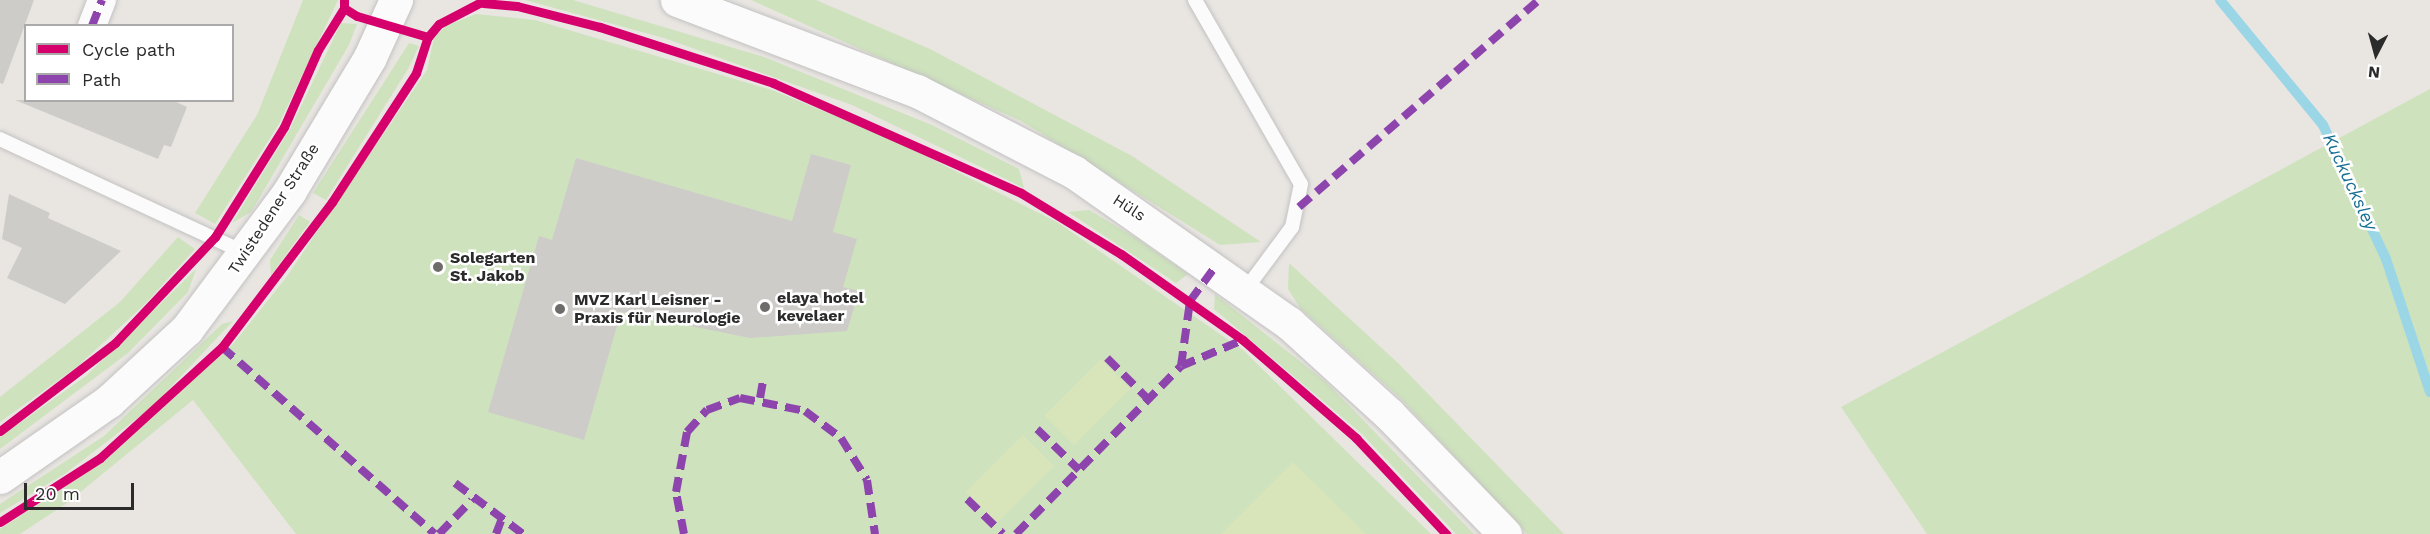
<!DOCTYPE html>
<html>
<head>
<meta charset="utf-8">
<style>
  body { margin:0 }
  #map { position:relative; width:2430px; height:534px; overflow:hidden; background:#e9e6e2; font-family:"Work Sans",sans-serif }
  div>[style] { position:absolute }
  .green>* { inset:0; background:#cee2bd }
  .pitch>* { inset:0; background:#d8e5bb; transform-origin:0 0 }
  .stream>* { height:10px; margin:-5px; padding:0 5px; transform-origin:5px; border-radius:5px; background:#9bd6e6 }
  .building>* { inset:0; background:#ceccc9 }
  .roads { filter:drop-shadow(0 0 2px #c3c2c2) drop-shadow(0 0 2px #c3c2c2) }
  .lane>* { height:14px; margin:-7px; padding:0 7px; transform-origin:7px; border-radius:7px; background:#fcfbfb }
  .street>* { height:28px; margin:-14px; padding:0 14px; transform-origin:14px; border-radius:14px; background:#fcfbfb }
  .secondary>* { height:33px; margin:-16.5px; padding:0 16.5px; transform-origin:16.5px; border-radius:16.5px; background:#fcfbfb }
  .quiet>* { height:8px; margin-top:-4px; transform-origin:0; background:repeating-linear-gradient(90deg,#8e44ad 0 15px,transparent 0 23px) }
  .cycleway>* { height:9px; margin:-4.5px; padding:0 4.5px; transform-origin:4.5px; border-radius:4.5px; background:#d6006c }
  .dots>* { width:16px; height:16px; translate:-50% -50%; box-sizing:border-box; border:3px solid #fff; border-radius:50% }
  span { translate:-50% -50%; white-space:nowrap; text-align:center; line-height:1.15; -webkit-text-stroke:5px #fff; paint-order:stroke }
  .street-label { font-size:16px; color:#2b2b2b }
  .poi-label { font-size:16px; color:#2b2b2b; font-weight:700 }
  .left { translate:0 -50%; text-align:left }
  .water-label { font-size:18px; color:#176f94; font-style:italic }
  .legend { position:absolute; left:24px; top:24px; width:210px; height:78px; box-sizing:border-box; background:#fff; border:2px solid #aaa; margin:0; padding:8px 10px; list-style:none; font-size:18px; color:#2b2b2b }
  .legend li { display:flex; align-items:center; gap:12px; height:30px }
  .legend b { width:30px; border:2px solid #aaa }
  .north { position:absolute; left:2346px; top:24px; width:60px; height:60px; -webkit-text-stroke:4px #fff; paint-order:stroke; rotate:186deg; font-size:16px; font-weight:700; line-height:24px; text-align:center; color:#2b2b2b }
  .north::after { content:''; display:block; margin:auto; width:21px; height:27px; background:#2b2b2b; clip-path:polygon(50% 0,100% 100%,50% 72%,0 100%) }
  .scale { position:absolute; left:24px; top:483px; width:110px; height:27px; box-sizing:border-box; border:3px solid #2b2b2b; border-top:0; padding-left:8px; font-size:18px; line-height:21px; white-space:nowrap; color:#2b2b2b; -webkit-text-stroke:4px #fff; paint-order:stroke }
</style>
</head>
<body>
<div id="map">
  <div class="green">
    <i style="clip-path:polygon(303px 0,338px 0,279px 124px,215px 224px,195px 213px,257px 115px)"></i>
    <i style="clip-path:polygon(525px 0,573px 0,764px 57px,932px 125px,1019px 169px,1024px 188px,852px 105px,664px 38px)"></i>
    <i style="clip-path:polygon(751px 0,816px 0,930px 49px,1132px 156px,1261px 242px,1220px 245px,1021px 121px)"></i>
    <i style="clip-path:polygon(476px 14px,535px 20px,772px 90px,892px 139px,1057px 222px,1243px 350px,1431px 534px,296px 534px,193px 400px,67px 503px,20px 534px,0 534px,0 529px,104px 462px,233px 344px,285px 279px,427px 70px,434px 38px,446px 26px)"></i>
    <i style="clip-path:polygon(341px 23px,357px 24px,349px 45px,251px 212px,232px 223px,290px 129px)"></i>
    <i style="clip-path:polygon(409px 43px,419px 46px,408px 69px,326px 200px,313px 193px)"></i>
    <i style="clip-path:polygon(2430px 89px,2430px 534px,1927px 534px,1841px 407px)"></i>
    <i style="clip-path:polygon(1089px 210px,1136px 238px,1188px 274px,1176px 283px,1068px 212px)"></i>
    <i style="clip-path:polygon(299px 215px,310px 222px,271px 275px,270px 260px)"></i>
    <i style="clip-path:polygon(178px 237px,195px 249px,146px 303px,78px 366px,0 422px,0 397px,120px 302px)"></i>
    <i style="clip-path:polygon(1289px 263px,1398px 363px,1564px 534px,1527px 534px,1401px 399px,1300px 308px,1288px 289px)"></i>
    <i style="clip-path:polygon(196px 269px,188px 292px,128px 353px,0 449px,0 437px,86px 376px)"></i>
    <i style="clip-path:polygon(1215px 294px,1326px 382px,1474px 534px,1456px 534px,1362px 434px,1214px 309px)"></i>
    <i style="clip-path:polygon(233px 321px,153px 406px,66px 473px,0 513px,0 504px,104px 436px,222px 324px)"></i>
  </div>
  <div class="pitch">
    <i style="left:1101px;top:359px;width:42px;height:80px;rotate:45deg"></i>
    <i style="left:1023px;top:435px;width:44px;height:81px;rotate:45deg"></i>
    <i style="clip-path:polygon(1293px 462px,1366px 534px,1221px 534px)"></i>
  </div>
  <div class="stream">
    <i style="left:2220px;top:0;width:162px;rotate:50.5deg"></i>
    <i style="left:2323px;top:125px;width:148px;rotate:64.8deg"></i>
    <i style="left:2386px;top:259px;width:140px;rotate:71.7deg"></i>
  </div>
  <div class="building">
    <i style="clip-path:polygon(0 0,34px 0,3px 84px,0 83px)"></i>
    <i style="clip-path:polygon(15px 100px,172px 100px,187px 107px,171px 147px,164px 145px,158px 159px)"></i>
    <i style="clip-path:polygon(811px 154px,851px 165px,833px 232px,857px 239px,843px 287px,859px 291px,847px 331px,750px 338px,621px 312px,584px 440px,488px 412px,539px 236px,552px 240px,576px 158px,792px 221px)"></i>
    <i style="clip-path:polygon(9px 194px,50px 213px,48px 218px,121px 251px,65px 304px,7px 278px,22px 248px,2px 239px)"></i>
  </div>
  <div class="roads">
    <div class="lane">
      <i style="left:1195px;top:0;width:212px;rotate:60.1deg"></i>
      <i style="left:1301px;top:184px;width:44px;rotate:101.8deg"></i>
      <i style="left:1292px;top:227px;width:77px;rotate:126.6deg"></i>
      <i style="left:0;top:139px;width:271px;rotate:24.9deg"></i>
    </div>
    <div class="street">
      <i style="left:92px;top:26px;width:28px;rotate:-69deg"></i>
    </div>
    <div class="secondary">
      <i style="left:677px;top:0;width:257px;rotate:20.8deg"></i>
      <i style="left:917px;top:91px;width:177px;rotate:27.3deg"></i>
      <i style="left:1074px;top:172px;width:263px;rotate:35.1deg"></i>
      <i style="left:1289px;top:323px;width:135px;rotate:42.3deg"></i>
      <i style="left:1389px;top:414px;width:167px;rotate:46deg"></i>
      <i style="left:0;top:477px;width:133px;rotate:-34.9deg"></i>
      <i style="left:109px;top:401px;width:106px;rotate:-42.7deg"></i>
      <i style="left:187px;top:329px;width:171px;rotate:-53.3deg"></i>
      <i style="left:289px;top:192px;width:157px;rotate:-59deg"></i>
      <i style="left:370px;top:57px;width:63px;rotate:-65.5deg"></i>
    </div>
  </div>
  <div class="quiet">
    <i style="left:92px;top:26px;width:28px;rotate:-69deg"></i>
    <i style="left:1299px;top:207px;width:317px;rotate:-40.8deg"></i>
    <i style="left:222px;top:347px;width:283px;rotate:41.3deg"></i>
    <i style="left:1107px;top:358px;width:58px;rotate:45deg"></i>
    <i style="left:1181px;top:366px;width:67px;rotate:-22.8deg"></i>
    <i style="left:760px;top:398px;width:17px;rotate:-80deg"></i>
    <i style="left:1037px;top:429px;width:59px;rotate:44.3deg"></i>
    <i style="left:455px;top:483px;width:85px;rotate:36.9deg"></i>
    <i style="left:967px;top:499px;width:50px;rotate:44.2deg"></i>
    <i style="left:439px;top:534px;width:47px;rotate:-45.9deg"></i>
    <i style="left:496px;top:534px;width:14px;rotate:-69deg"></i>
    <i style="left:684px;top:534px;width:43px;rotate:-100.8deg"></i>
    <i style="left:676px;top:492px;width:61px;rotate:-79.6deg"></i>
    <i style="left:687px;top:432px;width:30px;rotate:-48deg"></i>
    <i style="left:707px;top:410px;width:35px;rotate:-20deg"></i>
    <i style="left:740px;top:398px;width:66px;rotate:11.3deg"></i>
    <i style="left:805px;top:411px;width:45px;rotate:36.9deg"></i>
    <i style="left:841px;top:438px;width:49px;rotate:58.2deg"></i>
    <i style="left:867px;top:480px;width:55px;rotate:81.6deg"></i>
    <i style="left:1016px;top:534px;width:235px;rotate:-45.5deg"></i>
    <i style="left:1181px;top:366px;width:66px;rotate:-82.1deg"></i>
    <i style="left:1190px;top:301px;width:42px;rotate:-53.7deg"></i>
  </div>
  <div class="cycleway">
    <i style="left:344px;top:0;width:8px;rotate:90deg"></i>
    <i style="left:344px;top:8px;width:15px;rotate:32deg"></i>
    <i style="left:357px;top:16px;width:74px;rotate:16.5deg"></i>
    <i style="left:483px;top:3px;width:34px;rotate:5deg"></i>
    <i style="left:517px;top:6px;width:86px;rotate:14.2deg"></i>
    <i style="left:600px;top:27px;width:182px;rotate:17.9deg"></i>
    <i style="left:773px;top:83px;width:271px;rotate:23.9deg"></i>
    <i style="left:1021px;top:193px;width:117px;rotate:31.4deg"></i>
    <i style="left:1121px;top:254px;width:149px;rotate:35.2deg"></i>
    <i style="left:1243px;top:340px;width:150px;rotate:40.9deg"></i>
    <i style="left:1356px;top:438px;width:132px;rotate:46.8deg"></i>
    <i style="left:0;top:431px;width:145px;rotate:-37.4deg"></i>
    <i style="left:115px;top:343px;width:146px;rotate:-46.7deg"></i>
    <i style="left:215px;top:237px;width:130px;rotate:-57.9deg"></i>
    <i style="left:284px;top:127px;width:84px;rotate:-66.2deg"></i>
    <i style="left:318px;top:50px;width:49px;rotate:-58.2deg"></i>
    <i style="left:0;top:522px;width:119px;rotate:-32.6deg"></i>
    <i style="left:100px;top:458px;width:165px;rotate:-42.3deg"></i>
    <i style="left:222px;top:347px;width:182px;rotate:-52.8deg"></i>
    <i style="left:332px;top:202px;width:154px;rotate:-56.9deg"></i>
    <i style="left:416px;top:73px;width:38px;rotate:-72deg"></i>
    <i style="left:428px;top:37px;width:17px;rotate:-50deg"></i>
    <i style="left:439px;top:24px;width:52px;rotate:-27.6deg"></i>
  </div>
  <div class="dots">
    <i style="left:438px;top:267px;background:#6e6c6b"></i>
    <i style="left:765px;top:307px;background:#6e6c6b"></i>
    <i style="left:560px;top:309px;background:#6e6c6b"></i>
  </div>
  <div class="street-label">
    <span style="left:1129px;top:208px;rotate:33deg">Hüls</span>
    <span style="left:274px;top:209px;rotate:-57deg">Twistedener Straße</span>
  </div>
  <div class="poi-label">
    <span class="left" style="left:450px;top:267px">Solegarten<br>St. Jakob</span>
    <span class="left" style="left:777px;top:307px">elaya hotel<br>kevelaer</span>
    <span class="left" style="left:574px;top:309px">MVZ Karl Leisner -<br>Praxis für Neurologie</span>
  </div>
  <div class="water-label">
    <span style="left:2350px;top:182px;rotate:65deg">Kuckucksley</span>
  </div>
  <ul class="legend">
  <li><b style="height:8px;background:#d6006c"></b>Cycle path</li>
  <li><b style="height:8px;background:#8e44ad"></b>Path</li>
  </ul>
  <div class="north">N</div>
  <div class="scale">20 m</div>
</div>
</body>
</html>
